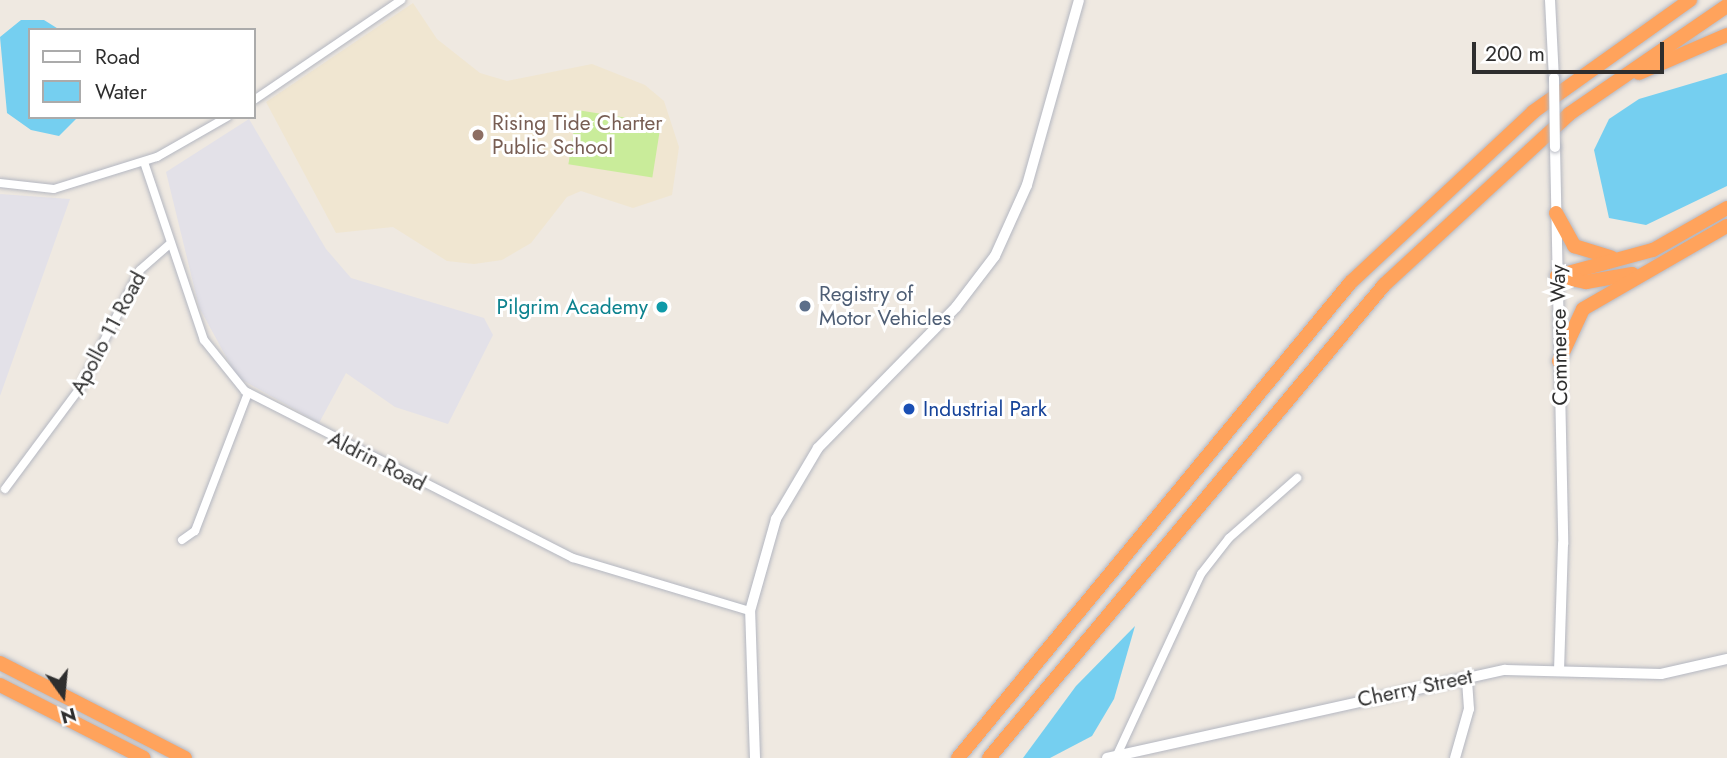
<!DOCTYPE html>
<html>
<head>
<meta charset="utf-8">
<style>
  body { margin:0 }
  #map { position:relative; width:1727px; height:758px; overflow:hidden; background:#efe9e1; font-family:Jost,sans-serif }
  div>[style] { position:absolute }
  .industrial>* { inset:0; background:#e3e1e8 }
  .education>* { inset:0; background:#f0e6d1 }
  .pitch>* { inset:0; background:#c9ec9a; transform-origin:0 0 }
  .water>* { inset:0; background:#75cff0 }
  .roads { filter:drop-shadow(0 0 2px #b4b7c1) drop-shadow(0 0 2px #b4b7c1) }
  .minor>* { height:8px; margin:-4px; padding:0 4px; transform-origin:4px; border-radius:4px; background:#fff }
  .tertiary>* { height:10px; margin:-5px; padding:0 5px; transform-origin:5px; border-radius:5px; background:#fff }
  .secondary>* { height:10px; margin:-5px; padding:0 5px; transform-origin:5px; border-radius:5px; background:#fff }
  .motorway>* { height:14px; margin:-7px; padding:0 7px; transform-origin:7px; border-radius:7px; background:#ffa35c }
  .bridges { filter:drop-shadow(0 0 2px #b4b7c1) drop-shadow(0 0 2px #b4b7c1) }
  .secondary-bridge>* { height:10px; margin:-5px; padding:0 5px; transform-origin:5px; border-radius:5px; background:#fff }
  .dots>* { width:19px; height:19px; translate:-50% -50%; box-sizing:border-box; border:4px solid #fff; border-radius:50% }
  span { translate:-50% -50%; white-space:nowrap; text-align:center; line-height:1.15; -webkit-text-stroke:6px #fff; paint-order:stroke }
  .education-label { font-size:21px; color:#785e54 }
  .left { translate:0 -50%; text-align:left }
  .service-label { font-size:21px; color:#4e5e75 }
  .culture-label { font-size:21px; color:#0d838f }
  .right { translate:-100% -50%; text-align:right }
  .street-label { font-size:21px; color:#2e2e2e }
  .transit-label { font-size:21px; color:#164399 }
  .legend { position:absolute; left:28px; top:28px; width:228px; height:91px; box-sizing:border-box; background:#fff; border:2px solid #ababab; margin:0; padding:9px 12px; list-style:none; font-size:21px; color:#2e2e2e }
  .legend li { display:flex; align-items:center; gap:14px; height:35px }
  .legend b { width:35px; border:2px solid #ababab }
  .north { position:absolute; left:28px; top:660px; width:70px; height:70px; -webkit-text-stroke:5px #fff; paint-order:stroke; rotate:165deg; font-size:19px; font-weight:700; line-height:28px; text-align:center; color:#2e2e2e }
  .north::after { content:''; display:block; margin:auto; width:24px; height:32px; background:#2e2e2e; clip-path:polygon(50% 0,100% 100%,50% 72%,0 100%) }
  .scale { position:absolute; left:1472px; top:42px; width:192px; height:32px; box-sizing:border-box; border:4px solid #2e2e2e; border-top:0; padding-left:9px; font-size:21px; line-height:24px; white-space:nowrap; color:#2e2e2e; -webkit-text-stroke:5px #fff; paint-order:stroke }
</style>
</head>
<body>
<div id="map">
  <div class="industrial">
    <i style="clip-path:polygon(249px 119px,326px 249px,351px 278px,484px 318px,493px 335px,448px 424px,395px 407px,346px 373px,319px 423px,237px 377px,199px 307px,166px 172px)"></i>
    <i style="clip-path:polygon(0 194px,70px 199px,0 396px)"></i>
  </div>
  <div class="education">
    <i style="clip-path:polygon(413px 3px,437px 39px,480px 73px,507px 81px,592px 64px,645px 85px,664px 101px,679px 147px,672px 195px,633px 208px,581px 191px,567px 197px,531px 243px,502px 260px,474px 264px,447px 261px,393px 227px,336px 233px,266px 102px)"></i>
  </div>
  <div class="pitch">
    <i style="left:577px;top:110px;width:85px;height:55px;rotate:9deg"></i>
  </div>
  <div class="water">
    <i style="clip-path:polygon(21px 20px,44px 20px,60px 30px,30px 30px,30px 117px,78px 117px,59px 136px,31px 130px,7px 113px,0 37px)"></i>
    <i style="clip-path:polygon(1727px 73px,1727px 186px,1646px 225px,1609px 218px,1594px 150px,1609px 119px,1639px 99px)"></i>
    <i style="clip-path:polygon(1135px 626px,1114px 699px,1092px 736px,1050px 758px,1023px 758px,1076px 686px)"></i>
  </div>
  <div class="roads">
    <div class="minor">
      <i style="left:254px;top:100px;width:178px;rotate:-34.2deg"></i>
      <i style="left:144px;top:162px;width:188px;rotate:71.4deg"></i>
      <i style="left:204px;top:340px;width:65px;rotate:51.2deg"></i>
      <i style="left:245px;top:391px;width:368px;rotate:27deg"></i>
      <i style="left:573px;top:558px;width:185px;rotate:16.7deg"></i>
      <i style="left:0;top:183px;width:54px;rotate:6.3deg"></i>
      <i style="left:54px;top:189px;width:108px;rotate:-17.3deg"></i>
      <i style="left:157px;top:157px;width:81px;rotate:-29.7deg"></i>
      <i style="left:5px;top:489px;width:126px;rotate:-53.4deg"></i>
      <i style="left:80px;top:388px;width:132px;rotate:-63deg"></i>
      <i style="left:140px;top:270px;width:41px;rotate:-41.1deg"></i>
      <i style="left:182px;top:540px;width:16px;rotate:-35deg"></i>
      <i style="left:195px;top:531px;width:148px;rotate:-69deg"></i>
      <i style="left:1117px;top:755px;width:200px;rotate:-65.1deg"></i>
      <i style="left:1201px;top:574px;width:46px;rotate:-52.1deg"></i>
      <i style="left:1229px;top:538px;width:91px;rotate:-41.4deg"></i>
    </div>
    <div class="tertiary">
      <i style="left:755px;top:758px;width:147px;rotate:-91.9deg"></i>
      <i style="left:750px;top:611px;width:96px;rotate:-74.2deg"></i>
      <i style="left:776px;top:519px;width:82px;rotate:-59.4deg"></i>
      <i style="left:818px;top:448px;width:197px;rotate:-45.6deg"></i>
      <i style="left:956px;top:307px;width:64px;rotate:-52.6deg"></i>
      <i style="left:995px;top:256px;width:78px;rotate:-65.7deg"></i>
      <i style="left:1027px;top:185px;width:192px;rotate:-74.3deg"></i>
      <i style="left:1455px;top:758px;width:51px;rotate:-74.1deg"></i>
      <i style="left:1469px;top:709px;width:32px;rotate:-94deg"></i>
    </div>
    <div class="secondary">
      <i style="left:1550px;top:0;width:78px;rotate:87.1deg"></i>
      <i style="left:1555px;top:147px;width:397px;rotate:88.8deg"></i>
      <i style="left:1563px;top:544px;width:125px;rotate:91.8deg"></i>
      <i style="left:1107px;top:758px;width:408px;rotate:-12.5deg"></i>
      <i style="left:1505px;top:670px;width:156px;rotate:1.5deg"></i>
      <i style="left:1661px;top:674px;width:68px;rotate:-12.8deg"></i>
    </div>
    <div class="motorway">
      <i style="left:1639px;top:73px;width:96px;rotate:-23.4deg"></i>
      <i style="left:1556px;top:213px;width:38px;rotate:61deg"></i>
      <i style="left:1574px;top:246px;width:39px;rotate:17deg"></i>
      <i style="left:1557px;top:276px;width:99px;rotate:-15.2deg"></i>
      <i style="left:1653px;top:250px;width:85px;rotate:-29.6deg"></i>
      <i style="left:1557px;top:276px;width:30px;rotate:12deg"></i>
      <i style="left:1586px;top:282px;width:47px;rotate:-9.9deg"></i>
      <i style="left:1559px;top:361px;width:57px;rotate:-65.2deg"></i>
      <i style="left:1583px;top:309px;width:166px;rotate:-30deg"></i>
      <i style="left:0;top:663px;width:208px;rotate:27.2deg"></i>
      <i style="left:0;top:685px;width:161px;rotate:26.9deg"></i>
      <i style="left:958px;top:758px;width:617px;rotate:-50.46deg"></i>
      <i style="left:1351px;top:282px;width:249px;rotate:-43deg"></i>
      <i style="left:1533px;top:112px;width:193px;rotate:-35.5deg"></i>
      <i style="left:989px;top:758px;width:616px;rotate:-50.13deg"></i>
      <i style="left:1384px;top:285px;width:252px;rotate:-42.7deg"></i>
      <i style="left:1569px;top:114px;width:191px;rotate:-34.4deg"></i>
    </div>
  </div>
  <div class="bridges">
    <div class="secondary-bridge">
      <i style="left:1554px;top:78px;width:69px;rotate:89.2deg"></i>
    </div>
  </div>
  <div class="dots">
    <i style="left:478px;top:135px;background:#8d6e63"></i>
    <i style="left:805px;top:306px;background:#5c6f8a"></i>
    <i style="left:662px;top:307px;background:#0f9aa8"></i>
    <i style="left:909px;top:409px;background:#1a4fb4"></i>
  </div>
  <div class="education-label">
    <span class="left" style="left:492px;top:135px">Rising Tide Charter<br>Public School</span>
  </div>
  <div class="service-label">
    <span class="left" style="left:819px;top:306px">Registry of<br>Motor Vehicles</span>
  </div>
  <div class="culture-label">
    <span class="right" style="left:648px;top:307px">Pilgrim Academy</span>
  </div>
  <div class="street-label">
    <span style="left:108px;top:333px;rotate:-62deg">Apollo 11 Road</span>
    <span style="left:1559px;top:335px;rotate:-91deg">Commerce Way</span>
    <span style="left:377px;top:461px;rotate:27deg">Aldrin Road</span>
    <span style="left:1415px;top:688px;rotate:-12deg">Cherry Street</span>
  </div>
  <div class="transit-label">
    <span class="left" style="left:923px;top:409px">Industrial Park</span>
  </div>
  <ul class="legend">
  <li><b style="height:9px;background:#fff"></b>Road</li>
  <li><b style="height:19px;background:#75cff0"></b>Water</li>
  </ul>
  <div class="north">N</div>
  <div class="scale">200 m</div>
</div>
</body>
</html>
